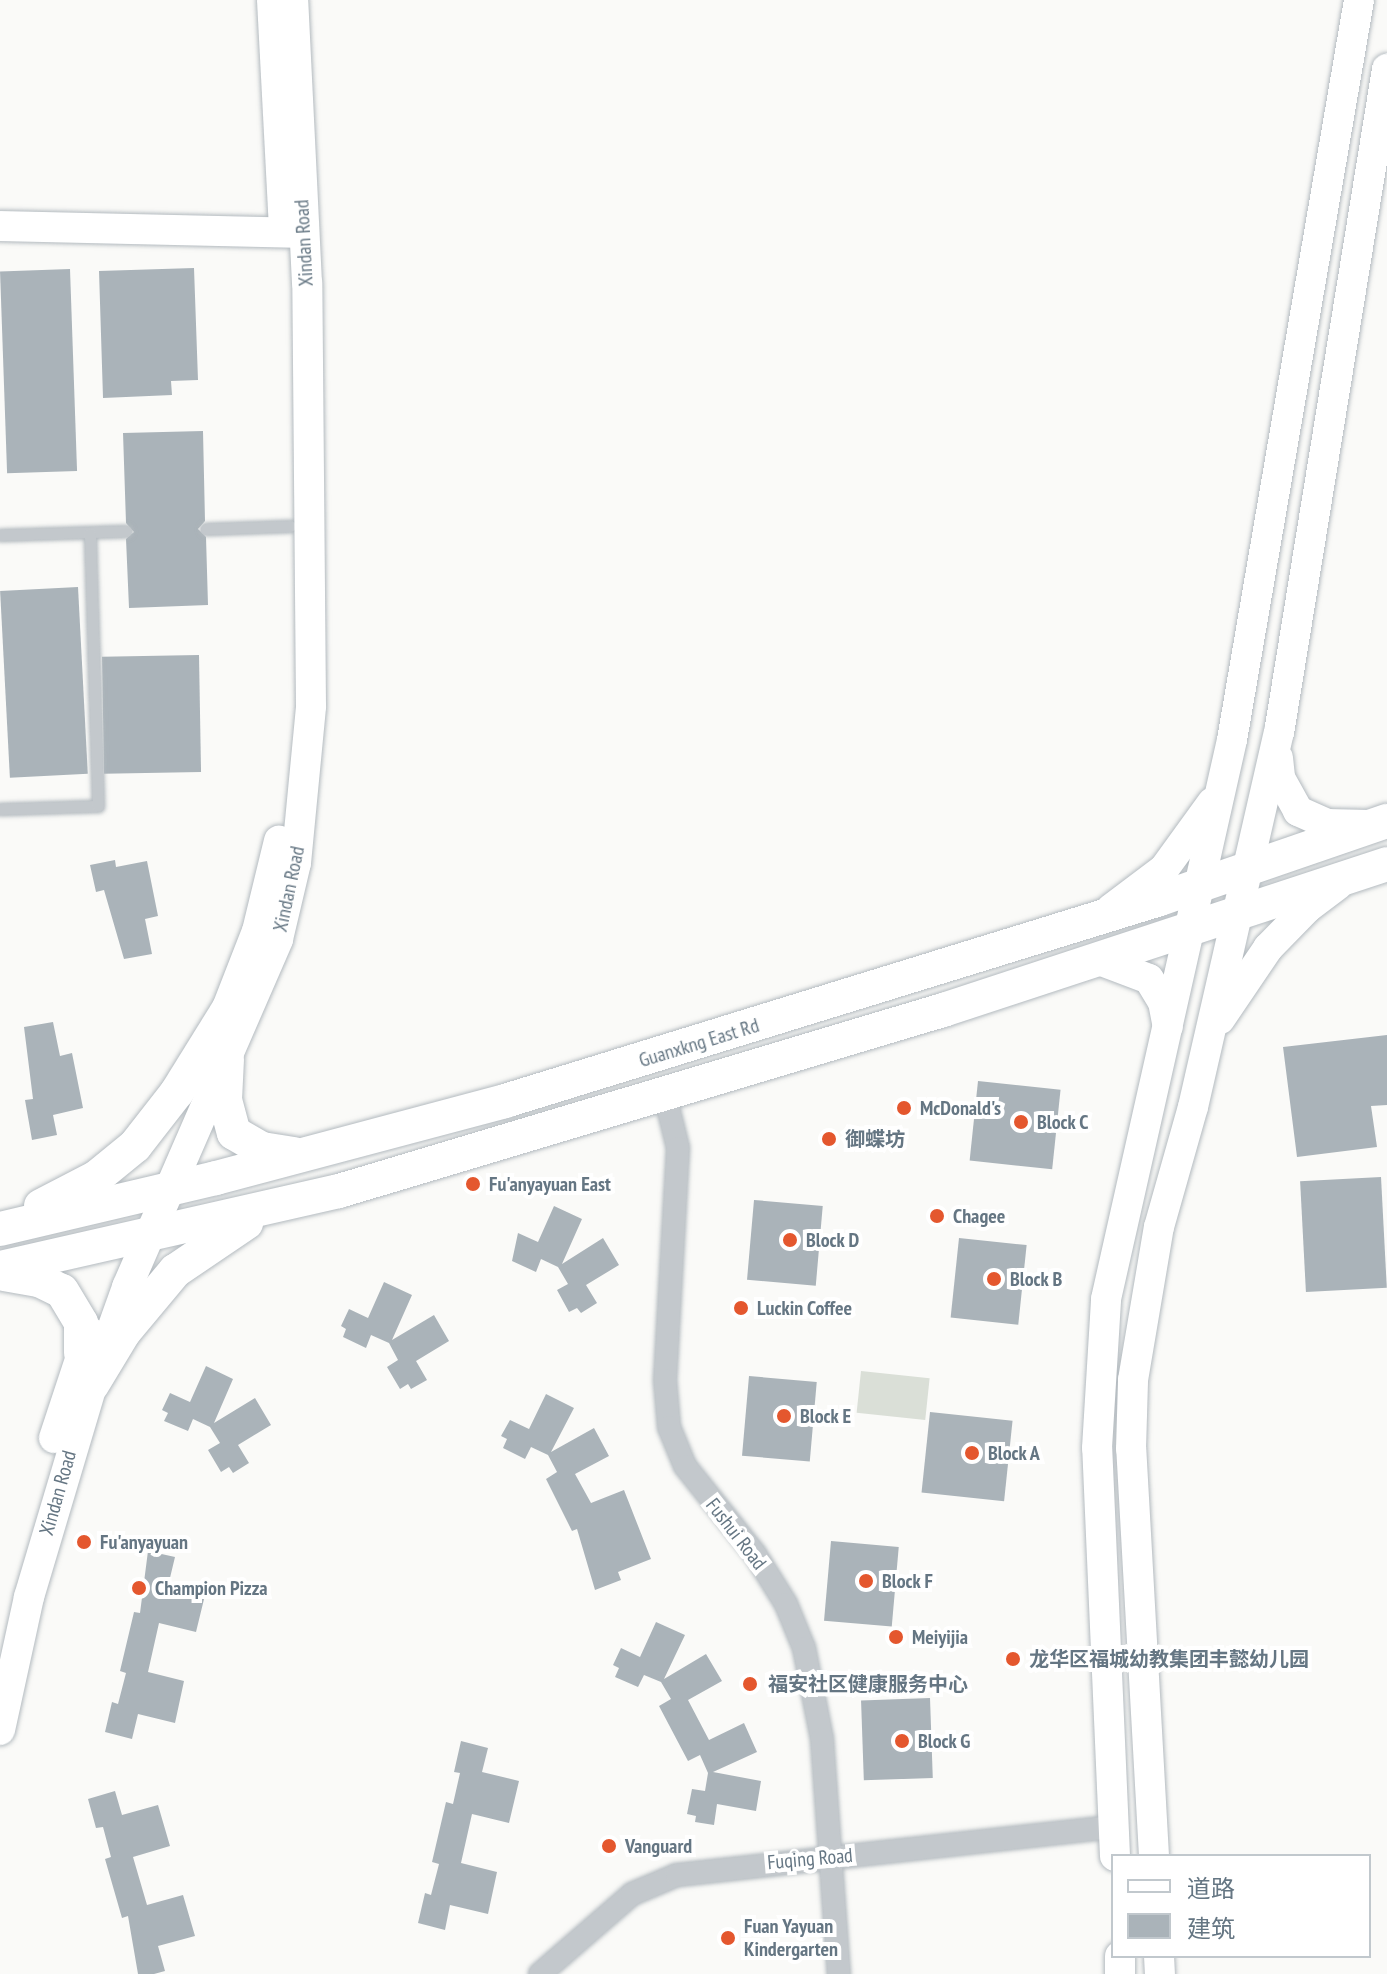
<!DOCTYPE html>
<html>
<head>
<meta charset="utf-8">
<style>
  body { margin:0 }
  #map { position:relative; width:1387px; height:1974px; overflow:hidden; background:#fafaf8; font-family:"PT Sans Narrow","Noto Sans SC",sans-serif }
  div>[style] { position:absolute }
  .green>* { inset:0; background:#dadfd7; transform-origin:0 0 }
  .building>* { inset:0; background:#aab3b9; transform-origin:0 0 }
  .roads { filter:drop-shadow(0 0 2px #b3babf) drop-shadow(0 0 2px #b3babf) }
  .lane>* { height:11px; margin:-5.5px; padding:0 5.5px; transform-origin:5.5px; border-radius:5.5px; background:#c3c8cc }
  .street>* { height:22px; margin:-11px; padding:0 11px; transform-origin:11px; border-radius:11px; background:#c3c8cc }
  .secondary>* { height:30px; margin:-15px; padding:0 15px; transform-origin:15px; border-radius:15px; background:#fff }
  .primary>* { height:34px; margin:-17px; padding:0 17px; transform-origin:17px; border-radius:17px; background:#fff }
  .dots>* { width:22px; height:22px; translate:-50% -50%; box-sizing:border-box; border:4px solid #fff; border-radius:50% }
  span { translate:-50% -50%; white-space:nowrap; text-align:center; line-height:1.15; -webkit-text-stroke:8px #fff; paint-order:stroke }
  .street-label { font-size:20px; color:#657683 }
  .poi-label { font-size:20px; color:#657683; font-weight:700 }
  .left { translate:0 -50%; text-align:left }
  .legend { position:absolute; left:1111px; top:1854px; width:260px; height:104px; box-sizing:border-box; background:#fff; border:2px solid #c1c8cd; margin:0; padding:10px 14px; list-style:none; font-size:24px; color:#657683 }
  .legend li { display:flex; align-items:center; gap:16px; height:40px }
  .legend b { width:40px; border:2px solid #c1c8cd }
</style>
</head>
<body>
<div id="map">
  <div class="green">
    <i style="left:861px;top:1371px;width:69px;height:42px;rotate:6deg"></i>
  </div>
  <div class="building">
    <i style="clip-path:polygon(194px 268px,198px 380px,171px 381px,172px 395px,103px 398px,99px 271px)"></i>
    <i style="left:70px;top:269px;width:202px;height:70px;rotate:88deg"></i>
    <i style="clip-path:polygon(203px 431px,205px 521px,198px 529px,206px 537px,208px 605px,129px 608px,126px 539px,134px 532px,126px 523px,123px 433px)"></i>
    <i style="left:78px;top:587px;width:187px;height:78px;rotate:87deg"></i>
    <i style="left:199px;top:655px;width:117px;height:97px;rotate:89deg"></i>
    <i style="clip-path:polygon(115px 860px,116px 867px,147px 861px,158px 916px,145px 919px,152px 954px,124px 959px,104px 890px,96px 892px,90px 865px)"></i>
    <i style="clip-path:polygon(53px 1022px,60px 1056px,72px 1053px,83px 1108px,53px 1115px,57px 1135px,32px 1140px,25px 1100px,33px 1099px,24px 1027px)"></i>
    <i style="clip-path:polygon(1387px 1035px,1387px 1105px,1371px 1106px,1377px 1147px,1297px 1157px,1283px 1047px)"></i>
    <i style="left:978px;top:1081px;width:83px;height:80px;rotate:6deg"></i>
    <i style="left:1381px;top:1177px;width:111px;height:81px;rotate:87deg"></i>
    <i style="left:754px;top:1200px;width:69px;height:80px;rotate:5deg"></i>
    <i style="clip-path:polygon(554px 1206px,582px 1219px,562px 1264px,603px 1238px,619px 1265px,586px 1285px,597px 1303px,581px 1313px,577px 1308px,569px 1312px,557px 1290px,568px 1284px,558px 1267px,541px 1259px,536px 1272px,512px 1261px,518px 1233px,538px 1242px)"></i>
    <i style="left:959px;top:1238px;width:68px;height:80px;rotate:6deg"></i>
    <i style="clip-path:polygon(384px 1282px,412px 1295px,392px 1340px,434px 1315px,449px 1341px,416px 1361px,427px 1380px,411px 1389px,408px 1384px,400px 1389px,387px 1367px,398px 1360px,389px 1343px,371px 1335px,366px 1348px,343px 1337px,346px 1329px,341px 1326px,349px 1309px,368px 1318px)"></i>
    <i style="clip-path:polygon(206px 1366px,233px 1379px,214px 1423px,255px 1398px,271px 1425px,238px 1445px,249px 1463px,233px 1473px,229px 1467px,221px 1472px,208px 1450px,220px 1443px,210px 1427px,193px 1419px,188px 1431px,164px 1421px,168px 1413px,162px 1410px,170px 1393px,190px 1402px)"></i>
    <i style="left:749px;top:1376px;width:68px;height:80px;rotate:5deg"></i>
    <i style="clip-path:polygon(546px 1394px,574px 1408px,551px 1452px,594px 1428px,609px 1456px,575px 1474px,591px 1503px,624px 1490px,651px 1559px,618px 1572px,621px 1580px,595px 1590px,577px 1529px,572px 1531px,546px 1479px,557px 1472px,548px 1455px,531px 1447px,525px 1459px,503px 1448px,507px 1439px,501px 1436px,510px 1420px,529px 1429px)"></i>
    <i style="left:930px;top:1412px;width:83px;height:81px;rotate:6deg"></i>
    <i style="left:831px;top:1541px;width:68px;height:80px;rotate:5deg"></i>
    <i style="clip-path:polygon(148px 1551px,175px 1557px,169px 1582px,206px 1591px,196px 1632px,159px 1623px,148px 1672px,184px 1681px,175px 1723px,138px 1714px,132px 1739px,105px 1732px,112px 1702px,118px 1704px,126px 1673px,120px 1671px,134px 1612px,140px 1613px)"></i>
    <i style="clip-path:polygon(656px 1622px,685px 1635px,664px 1679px,706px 1654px,722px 1681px,688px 1700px,709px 1740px,744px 1723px,757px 1752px,713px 1772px,761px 1781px,756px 1811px,717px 1804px,714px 1825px,695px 1822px,696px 1816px,687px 1814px,692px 1789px,705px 1791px,708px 1773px,700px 1755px,688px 1761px,659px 1706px,671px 1699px,661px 1682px,644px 1675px,638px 1687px,615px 1677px,619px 1668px,613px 1665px,621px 1648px,640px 1657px)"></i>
    <i style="left:930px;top:1698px;width:80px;height:69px;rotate:88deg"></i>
    <i style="clip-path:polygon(461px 1741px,488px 1748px,482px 1772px,519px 1781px,509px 1823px,472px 1814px,461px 1863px,497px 1872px,488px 1914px,450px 1905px,445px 1930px,418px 1923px,425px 1893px,431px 1895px,439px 1864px,432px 1862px,446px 1802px,453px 1804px,460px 1773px,454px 1772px)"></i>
    <i style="clip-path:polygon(115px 1791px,122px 1815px,158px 1805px,170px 1846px,133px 1857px,147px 1905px,183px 1895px,195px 1936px,158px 1946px,165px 1971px,154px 1974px,138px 1974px,128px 1916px,122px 1918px,105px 1859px,111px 1857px,103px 1827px,96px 1828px,88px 1799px)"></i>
  </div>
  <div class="roads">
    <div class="lane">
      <i style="left:206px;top:529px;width:84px;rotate:-2deg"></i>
      <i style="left:0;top:535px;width:126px;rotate:-1.8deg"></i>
      <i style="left:0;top:809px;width:98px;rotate:-1.8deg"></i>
      <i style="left:98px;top:806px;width:273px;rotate:-91.7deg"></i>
    </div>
    <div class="street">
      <i style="left:665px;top:1095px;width:55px;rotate:76.2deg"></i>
      <i style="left:678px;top:1148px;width:232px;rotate:93.2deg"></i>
      <i style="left:665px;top:1380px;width:47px;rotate:85.1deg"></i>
      <i style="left:669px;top:1427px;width:42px;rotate:67.7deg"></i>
      <i style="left:685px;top:1466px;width:112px;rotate:51.5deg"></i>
      <i style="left:755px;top:1554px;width:59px;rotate:58.2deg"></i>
      <i style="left:786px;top:1604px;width:48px;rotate:67.8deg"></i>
      <i style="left:804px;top:1648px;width:93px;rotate:78.8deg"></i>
      <i style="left:822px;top:1739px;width:236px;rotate:85.9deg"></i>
      <i style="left:540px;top:1974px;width:122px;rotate:-41deg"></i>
      <i style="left:632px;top:1894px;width:49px;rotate:-22.9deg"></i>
      <i style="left:677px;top:1875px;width:440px;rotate:-6.3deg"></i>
    </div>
    <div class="secondary">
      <i style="left:272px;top:0;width:226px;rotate:87deg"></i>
      <i style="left:0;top:226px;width:302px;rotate:1.3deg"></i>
      <i style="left:1278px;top:758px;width:20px;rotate:84deg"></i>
      <i style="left:1280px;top:778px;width:38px;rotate:61deg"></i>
      <i style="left:1298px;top:811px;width:32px;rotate:24deg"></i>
      <i style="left:1327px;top:824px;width:42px;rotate:1.4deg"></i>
      <i style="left:1111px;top:909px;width:66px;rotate:-37deg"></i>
      <i style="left:1164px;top:869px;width:82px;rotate:-54deg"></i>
      <i style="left:1099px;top:960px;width:53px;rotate:20.8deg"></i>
      <i style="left:1149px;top:979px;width:27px;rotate:59deg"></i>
      <i style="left:1163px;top:1002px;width:25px;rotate:79deg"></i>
      <i style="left:1220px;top:1019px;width:86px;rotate:-55.9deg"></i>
      <i style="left:1268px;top:948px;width:56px;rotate:-45.7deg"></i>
      <i style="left:1307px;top:908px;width:39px;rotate:-37deg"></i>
      <i style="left:218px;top:1031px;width:107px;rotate:-68.7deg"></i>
      <i style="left:257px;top:931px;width:93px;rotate:-76.3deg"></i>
      <i style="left:54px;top:1438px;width:112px;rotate:-71.7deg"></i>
      <i style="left:0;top:1730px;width:136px;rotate:-77.7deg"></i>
      <i style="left:29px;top:1597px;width:221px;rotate:-73.4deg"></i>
      <i style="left:92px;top:1385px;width:104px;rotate:-70.3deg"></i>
      <i style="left:127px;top:1287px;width:379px;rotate:-66.5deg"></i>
      <i style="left:278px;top:939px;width:78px;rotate:-76.7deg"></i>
      <i style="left:296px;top:863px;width:158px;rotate:-84.5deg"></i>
      <i style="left:311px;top:706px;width:423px;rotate:-90.5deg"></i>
      <i style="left:307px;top:283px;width:283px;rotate:-92.8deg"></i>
      <i style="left:1115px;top:1856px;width:408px;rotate:-92.5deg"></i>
      <i style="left:1097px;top:1448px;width:149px;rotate:-86.5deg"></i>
      <i style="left:1106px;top:1299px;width:573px;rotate:-77.3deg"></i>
      <i style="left:1232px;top:740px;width:751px;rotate:-80.26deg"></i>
      <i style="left:1154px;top:1856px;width:408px;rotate:-93.2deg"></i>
      <i style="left:1131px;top:1449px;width:69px;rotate:-88.3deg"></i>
      <i style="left:1133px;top:1380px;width:155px;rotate:-80.4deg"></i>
      <i style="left:1159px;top:1227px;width:125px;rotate:-74.2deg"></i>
      <i style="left:1193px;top:1107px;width:384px;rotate:-77.1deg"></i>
      <i style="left:1279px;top:733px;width:673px;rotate:-80.76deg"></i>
      <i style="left:1120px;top:1956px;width:18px;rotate:90deg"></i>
      <i style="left:1159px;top:1956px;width:18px;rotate:87deg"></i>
    </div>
    <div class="primary">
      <i style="left:227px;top:1059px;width:41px;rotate:92.8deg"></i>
      <i style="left:225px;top:1100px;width:34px;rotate:75deg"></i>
      <i style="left:234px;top:1133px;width:32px;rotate:30deg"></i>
      <i style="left:262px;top:1149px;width:32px;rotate:9deg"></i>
      <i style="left:41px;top:1206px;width:63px;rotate:-27.4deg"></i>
      <i style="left:97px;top:1177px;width:49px;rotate:-39.2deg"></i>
      <i style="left:135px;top:1146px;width:68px;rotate:-52.1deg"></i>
      <i style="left:177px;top:1092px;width:99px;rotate:-58.2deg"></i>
      <i style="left:0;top:1229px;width:222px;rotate:-13.3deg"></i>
      <i style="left:216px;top:1178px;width:299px;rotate:-14.9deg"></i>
      <i style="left:505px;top:1101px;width:685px;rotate:-17.14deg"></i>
      <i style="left:1160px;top:899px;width:240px;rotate:-19deg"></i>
      <i style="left:0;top:1268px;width:348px;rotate:-12.8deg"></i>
      <i style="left:339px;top:1191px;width:631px;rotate:-16.68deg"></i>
      <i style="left:943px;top:1010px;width:467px;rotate:-18.2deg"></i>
      <i style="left:4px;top:1274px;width:36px;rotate:10deg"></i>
      <i style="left:39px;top:1280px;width:25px;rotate:26deg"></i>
      <i style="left:62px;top:1291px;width:37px;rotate:59deg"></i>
      <i style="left:81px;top:1323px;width:30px;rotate:90deg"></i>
      <i style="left:92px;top:1385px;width:62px;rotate:-58.9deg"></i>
      <i style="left:124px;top:1332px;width:80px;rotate:-50.1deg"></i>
      <i style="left:175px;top:1271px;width:86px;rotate:-34.1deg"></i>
    </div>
  </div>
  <div class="dots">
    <i style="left:904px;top:1108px;background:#e4572e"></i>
    <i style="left:1021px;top:1122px;background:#e4572e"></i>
    <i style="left:829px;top:1139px;background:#e4572e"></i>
    <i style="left:473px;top:1184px;background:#e4572e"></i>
    <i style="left:937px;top:1216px;background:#e4572e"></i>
    <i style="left:790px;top:1240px;background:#e4572e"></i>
    <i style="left:994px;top:1279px;background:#e4572e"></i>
    <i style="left:741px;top:1308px;background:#e4572e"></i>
    <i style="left:784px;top:1416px;background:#e4572e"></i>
    <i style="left:972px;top:1453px;background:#e4572e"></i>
    <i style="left:84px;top:1542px;background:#e4572e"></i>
    <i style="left:866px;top:1581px;background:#e4572e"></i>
    <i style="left:139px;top:1588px;background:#e4572e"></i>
    <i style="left:896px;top:1637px;background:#e4572e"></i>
    <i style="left:1013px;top:1659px;background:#e4572e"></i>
    <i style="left:750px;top:1684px;background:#e4572e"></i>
    <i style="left:902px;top:1741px;background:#e4572e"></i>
    <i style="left:609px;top:1846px;background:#e4572e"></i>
    <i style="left:728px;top:1938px;background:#e4572e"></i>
  </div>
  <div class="street-label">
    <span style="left:304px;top:243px;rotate:-93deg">Xindan Road</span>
    <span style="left:289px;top:889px;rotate:-78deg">Xindan Road</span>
    <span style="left:699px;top:1043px;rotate:-17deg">Guanxkng East Rd</span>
    <span style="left:58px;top:1493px;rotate:-74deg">Xindan Road</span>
    <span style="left:736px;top:1534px;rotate:52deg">Fushui Road</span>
    <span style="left:810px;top:1859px;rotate:-5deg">Fuqing Road</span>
  </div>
  <div class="poi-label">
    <span class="left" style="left:920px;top:1108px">McDonald's</span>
    <span class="left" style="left:1037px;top:1122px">Block C</span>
    <span class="left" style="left:845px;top:1139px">御蝶坊</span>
    <span class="left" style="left:489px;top:1184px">Fu'anyayuan East</span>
    <span class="left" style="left:953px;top:1216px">Chagee</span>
    <span class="left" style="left:806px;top:1240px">Block D</span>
    <span class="left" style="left:1010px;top:1279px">Block B</span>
    <span class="left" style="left:757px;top:1308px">Luckin Coffee</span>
    <span class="left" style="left:800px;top:1416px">Block E</span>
    <span class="left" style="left:988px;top:1453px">Block A</span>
    <span class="left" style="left:100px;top:1542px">Fu'anyayuan</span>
    <span class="left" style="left:882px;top:1581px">Block F</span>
    <span class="left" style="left:155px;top:1588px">Champion Pizza</span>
    <span class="left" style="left:912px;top:1637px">Meiyijia</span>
    <span class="left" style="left:1029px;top:1659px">龙华区福城幼教集团丰懿幼儿园</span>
    <span class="left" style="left:768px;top:1684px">福安社区健康服务中心</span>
    <span class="left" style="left:918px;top:1741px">Block G</span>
    <span class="left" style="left:625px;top:1846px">Vanguard</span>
    <span class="left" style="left:744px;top:1938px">Fuan Yayuan<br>Kindergarten</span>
  </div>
  <ul class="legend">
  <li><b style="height:10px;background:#fff"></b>道路</li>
  <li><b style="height:22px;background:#aab3b9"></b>建筑</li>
  </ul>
</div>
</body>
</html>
